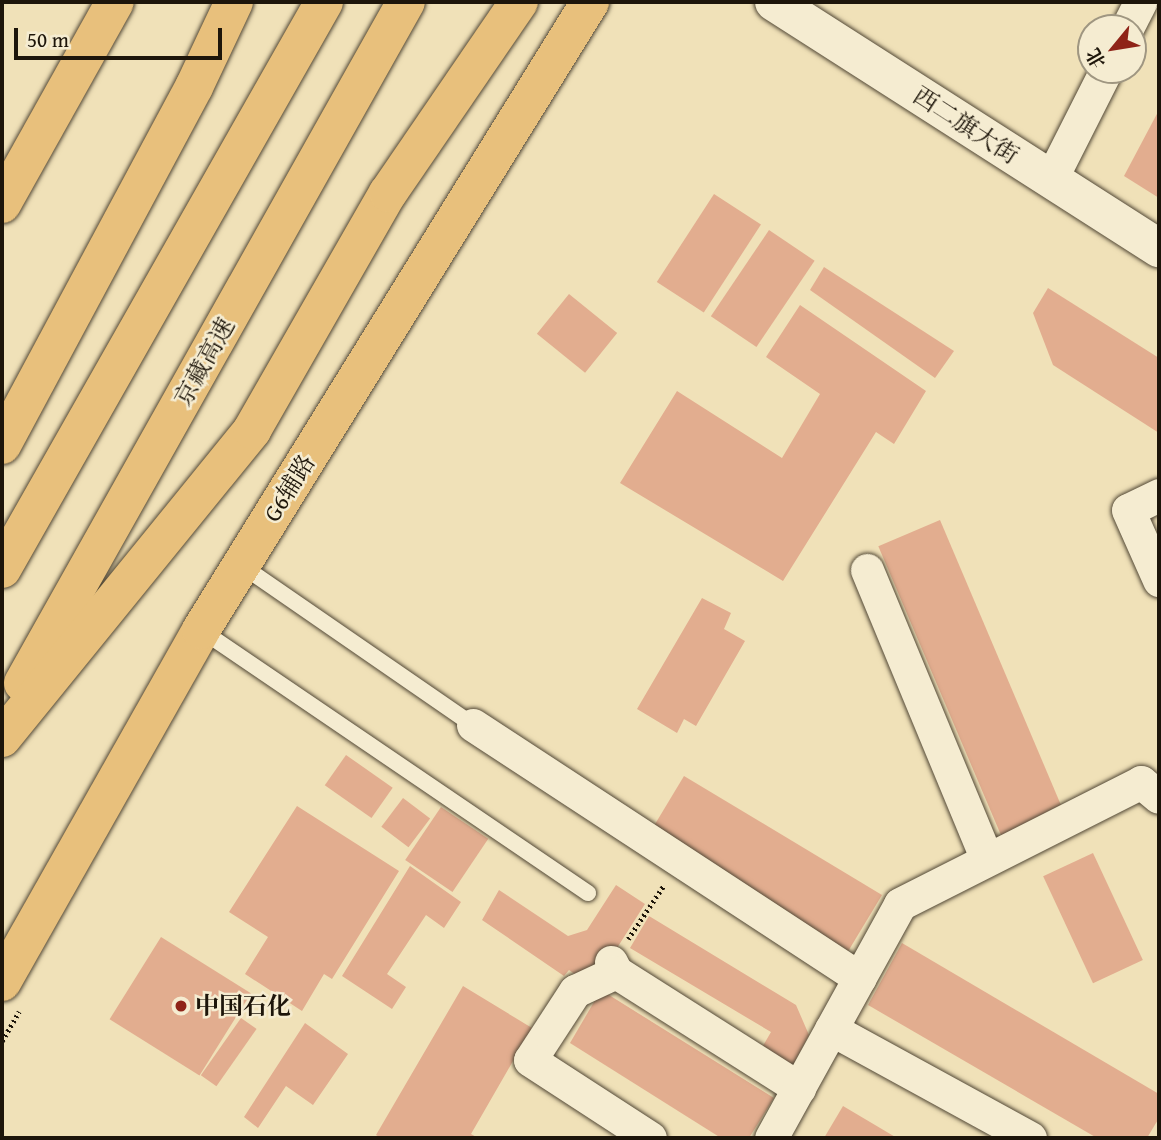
<!DOCTYPE html>
<html>
<head>
<meta charset="utf-8">
<style>
  body { margin:0 }
  #map { position:relative; width:1161px; height:1140px; overflow:hidden; background:#f0e1b8; font-family:"Gentium Book Plus","Noto Serif SC",serif }
  div>[style] { position:absolute }
  .building>* { inset:0; background:#e2ad8f; transform-origin:0 0 }
  .path>* { height:4.5px; margin-top:-2.25px; transform-origin:0; background:repeating-linear-gradient(90deg,#1d150a 0 2px,transparent 0 5.5px) }
  .roads { filter:drop-shadow(0 0 2px #524836) drop-shadow(0 0 2px #524836) }
  .lane>* { height:16px; margin:-8px; padding:0 8px; transform-origin:8px; border-radius:8px; background:#f5ecd1 }
  .street>* { height:33px; margin:-16.5px; padding:0 16.5px; transform-origin:16.5px; border-radius:16.5px; background:#f5ecd1 }
  .secondary>* { height:38px; margin:-19px; padding:0 19px; transform-origin:19px; border-radius:19px; background:#f5ecd1 }
  .primary>* { height:38px; margin:-19px; padding:0 19px; transform-origin:19px; border-radius:19px; background:#e8c07c }
  .highway>* { height:38px; margin:-19px; padding:0 19px; transform-origin:19px; border-radius:19px; background:#e8c07c }
  .dots>* { width:19px; height:19px; translate:-50% -50%; box-sizing:border-box; border:4px solid #f5ecd1; border-radius:50% }
  span { translate:-50% -50%; white-space:nowrap; text-align:center; line-height:1.15; -webkit-text-stroke:5px #f5ecd1; paint-order:stroke }
  .street-label { font-size:24px; color:#1d150a }
  .poi-label { font-size:24px; color:#1d150a; font-weight:700 }
  .left { translate:0 -50%; text-align:left }
  .frame { position:absolute; inset:0; border:4px solid #1d150a; pointer-events:none }
  .north { position:absolute; left:1077px; top:14px; width:70px; height:70px; box-sizing:border-box; background:#f5ecd1; border:2px solid #9f9681; border-radius:50%; rotate:240deg; font-size:19px; font-weight:700; line-height:28px; text-align:center; color:#1d150a }
  .north::after { content:''; display:block; margin:auto; width:24px; height:32px; background:#8f2418; clip-path:polygon(50% 0,100% 100%,50% 72%,0 100%) }
  .scale { position:absolute; left:14px; top:28px; width:208px; height:32px; box-sizing:border-box; border:4px solid #1d150a; border-top:0; padding-left:9px; font-size:21px; line-height:24px; white-space:nowrap; color:#1d150a; -webkit-text-stroke:5px #f5ecd1; paint-order:stroke }
</style>
</head>
<body>
<div id="map">
  <div class="building">
    <i style="clip-path:polygon(1159px 110px,1159px 198px,1124px 176px)"></i>
    <i style="left:714px;top:194px;width:56px;height:105px;rotate:33deg"></i>
    <i style="left:769px;top:230px;width:55px;height:104px;rotate:34deg"></i>
    <i style="clip-path:polygon(824px 267px,954px 351px,935px 378px,810px 290px)"></i>
    <i style="clip-path:polygon(1048px 288px,1159px 358px,1159px 433px,1053px 365px,1033px 313px)"></i>
    <i style="left:569px;top:294px;width:62px;height:51px;rotate:39deg"></i>
    <i style="clip-path:polygon(800px 305px,926px 391px,894px 444px,876px 432px,783px 581px,620px 483px,677px 391px,782px 458px,820px 394px,766px 357px)"></i>
    <i style="left:940px;top:520px;width:316px;height:67px;rotate:67deg"></i>
    <i style="clip-path:polygon(702px 598px,731px 613px,724px 629px,745px 641px,696px 726px,684px 719px,677px 733px,637px 709px)"></i>
    <i style="left:346px;top:755px;width:57px;height:37px;rotate:35deg"></i>
    <i style="left:684px;top:776px;width:231px;height:71px;rotate:31deg"></i>
    <i style="left:403px;top:798px;width:34px;height:36px;rotate:37deg"></i>
    <i style="clip-path:polygon(297px 806px,399px 871px,332px 979px,324px 974px,302px 1011px,245px 974px,268px 937px,229px 912px)"></i>
    <i style="left:441px;top:807px;width:57px;height:64px;rotate:34deg"></i>
    <i style="left:1093px;top:853px;width:118px;height:55px;rotate:65deg"></i>
    <i style="clip-path:polygon(410px 866px,461px 902px,444px 928px,426px 915px,387px 974px,406px 987px,392px 1009px,342px 976px)"></i>
    <i style="clip-path:polygon(616px 885px,645px 904px,603px 970px,576px 975px,569px 970px,564px 976px,482px 920px,499px 890px,568px 936px,587px 930px)"></i>
    <i style="clip-path:polygon(649px 916px,796px 1005px,809px 1035px,791px 1069px,760px 1051px,771px 1032px,630px 948px)"></i>
    <i style="left:161px;top:937px;width:106px;height:97px;rotate:32deg"></i>
    <i style="clip-path:polygon(902px 943px,1159px 1094px,1159px 1118px,1147px 1138px,1097px 1138px,868px 1005px)"></i>
    <i style="clip-path:polygon(463px 986px,532px 1028px,471px 1134px,478px 1138px,381px 1138px,376px 1135px)"></i>
    <i style="clip-path:polygon(601px 990px,774px 1098px,749px 1138px,721px 1138px,570px 1043px)"></i>
    <i style="left:241px;top:1018px;width:19px;height:70px;rotate:35deg"></i>
    <i style="clip-path:polygon(305px 1023px,348px 1054px,313px 1105px,286px 1086px,258px 1128px,244px 1117px)"></i>
    <i style="clip-path:polygon(843px 1106px,897px 1138px,824px 1138px)"></i>
  </div>
  <div class="path">
    <i style="left:628px;top:939px;width:65px;rotate:-56.3deg"></i>
    <i style="left:2px;top:1041px;width:34px;rotate:-60deg"></i>
  </div>
  <div class="roads">
    <div class="lane">
      <i style="left:241px;top:565px;width:282px;rotate:34.6deg"></i>
      <i style="left:201px;top:630px;width:468px;rotate:34.2deg"></i>
    </div>
    <div class="street">
      <i style="left:1127px;top:28px;width:29px;rotate:-63deg"></i>
      <i style="left:1051px;top:179px;width:122px;rotate:-63.2deg"></i>
      <i style="left:1159px;top:495px;width:34px;rotate:154deg"></i>
      <i style="left:1128px;top:510px;width:77px;rotate:66.1deg"></i>
      <i style="left:867px;top:570px;width:313px;rotate:67.5deg"></i>
      <i style="left:473px;top:725px;width:462px;rotate:33.2deg"></i>
      <i style="left:611px;top:962px;width:11px;rotate:63deg"></i>
      <i style="left:616px;top:972px;width:217px;rotate:32.4deg"></i>
      <i style="left:616px;top:972px;width:45px;rotate:155.1deg"></i>
      <i style="left:575px;top:991px;width:82px;rotate:123.1deg"></i>
      <i style="left:530px;top:1060px;width:143px;rotate:33deg"></i>
      <i style="left:831px;top:1029px;width:227px;rotate:28.7deg"></i>
      <i style="left:771px;top:1138px;width:267px;rotate:-61.1deg"></i>
      <i style="left:900px;top:904px;width:270px;rotate:-26.8deg"></i>
      <i style="left:1141px;top:782px;width:23px;rotate:40deg"></i>
    </div>
    <div class="secondary">
      <i style="left:774px;top:2px;width:457px;rotate:32.6deg"></i>
    </div>
    <div class="primary">
      <i style="left:2px;top:204px;width:231px;rotate:-60.8deg"></i>
      <i style="left:2px;top:982px;width:404px;rotate:-60.5deg"></i>
      <i style="left:201px;top:630px;width:739px;rotate:-58.22deg"></i>
    </div>
    <div class="highway">
      <i style="left:2px;top:445px;width:406px;rotate:-61.8deg"></i>
      <i style="left:194px;top:87px;width:94px;rotate:-64.8deg"></i>
      <i style="left:2px;top:569px;width:652px;rotate:-60.41deg"></i>
      <i style="left:23px;top:683px;width:781px;rotate:-60.65deg"></i>
      <i style="left:2px;top:738px;width:397px;rotate:-50.9deg"></i>
      <i style="left:252px;top:430px;width:273px;rotate:-60.2deg"></i>
      <i style="left:388px;top:193px;width:232px;rotate:-55.6deg"></i>
    </div>
  </div>
  <div class="dots">
    <i style="left:181px;top:1006px;background:#8f2418"></i>
  </div>
  <div class="street-label">
    <span style="left:966px;top:125px;rotate:33deg">西二旗大街</span>
    <span style="left:204px;top:362px;rotate:-61deg">京藏高速</span>
    <span style="left:289px;top:488px;rotate:-58deg">G6辅路</span>
  </div>
  <div class="poi-label">
    <span class="left" style="left:195px;top:1006px">中国石化</span>
  </div>
  <div class="frame"></div>
  <div class="north">北</div>
  <div class="scale">50 m</div>
</div>
</body>
</html>
